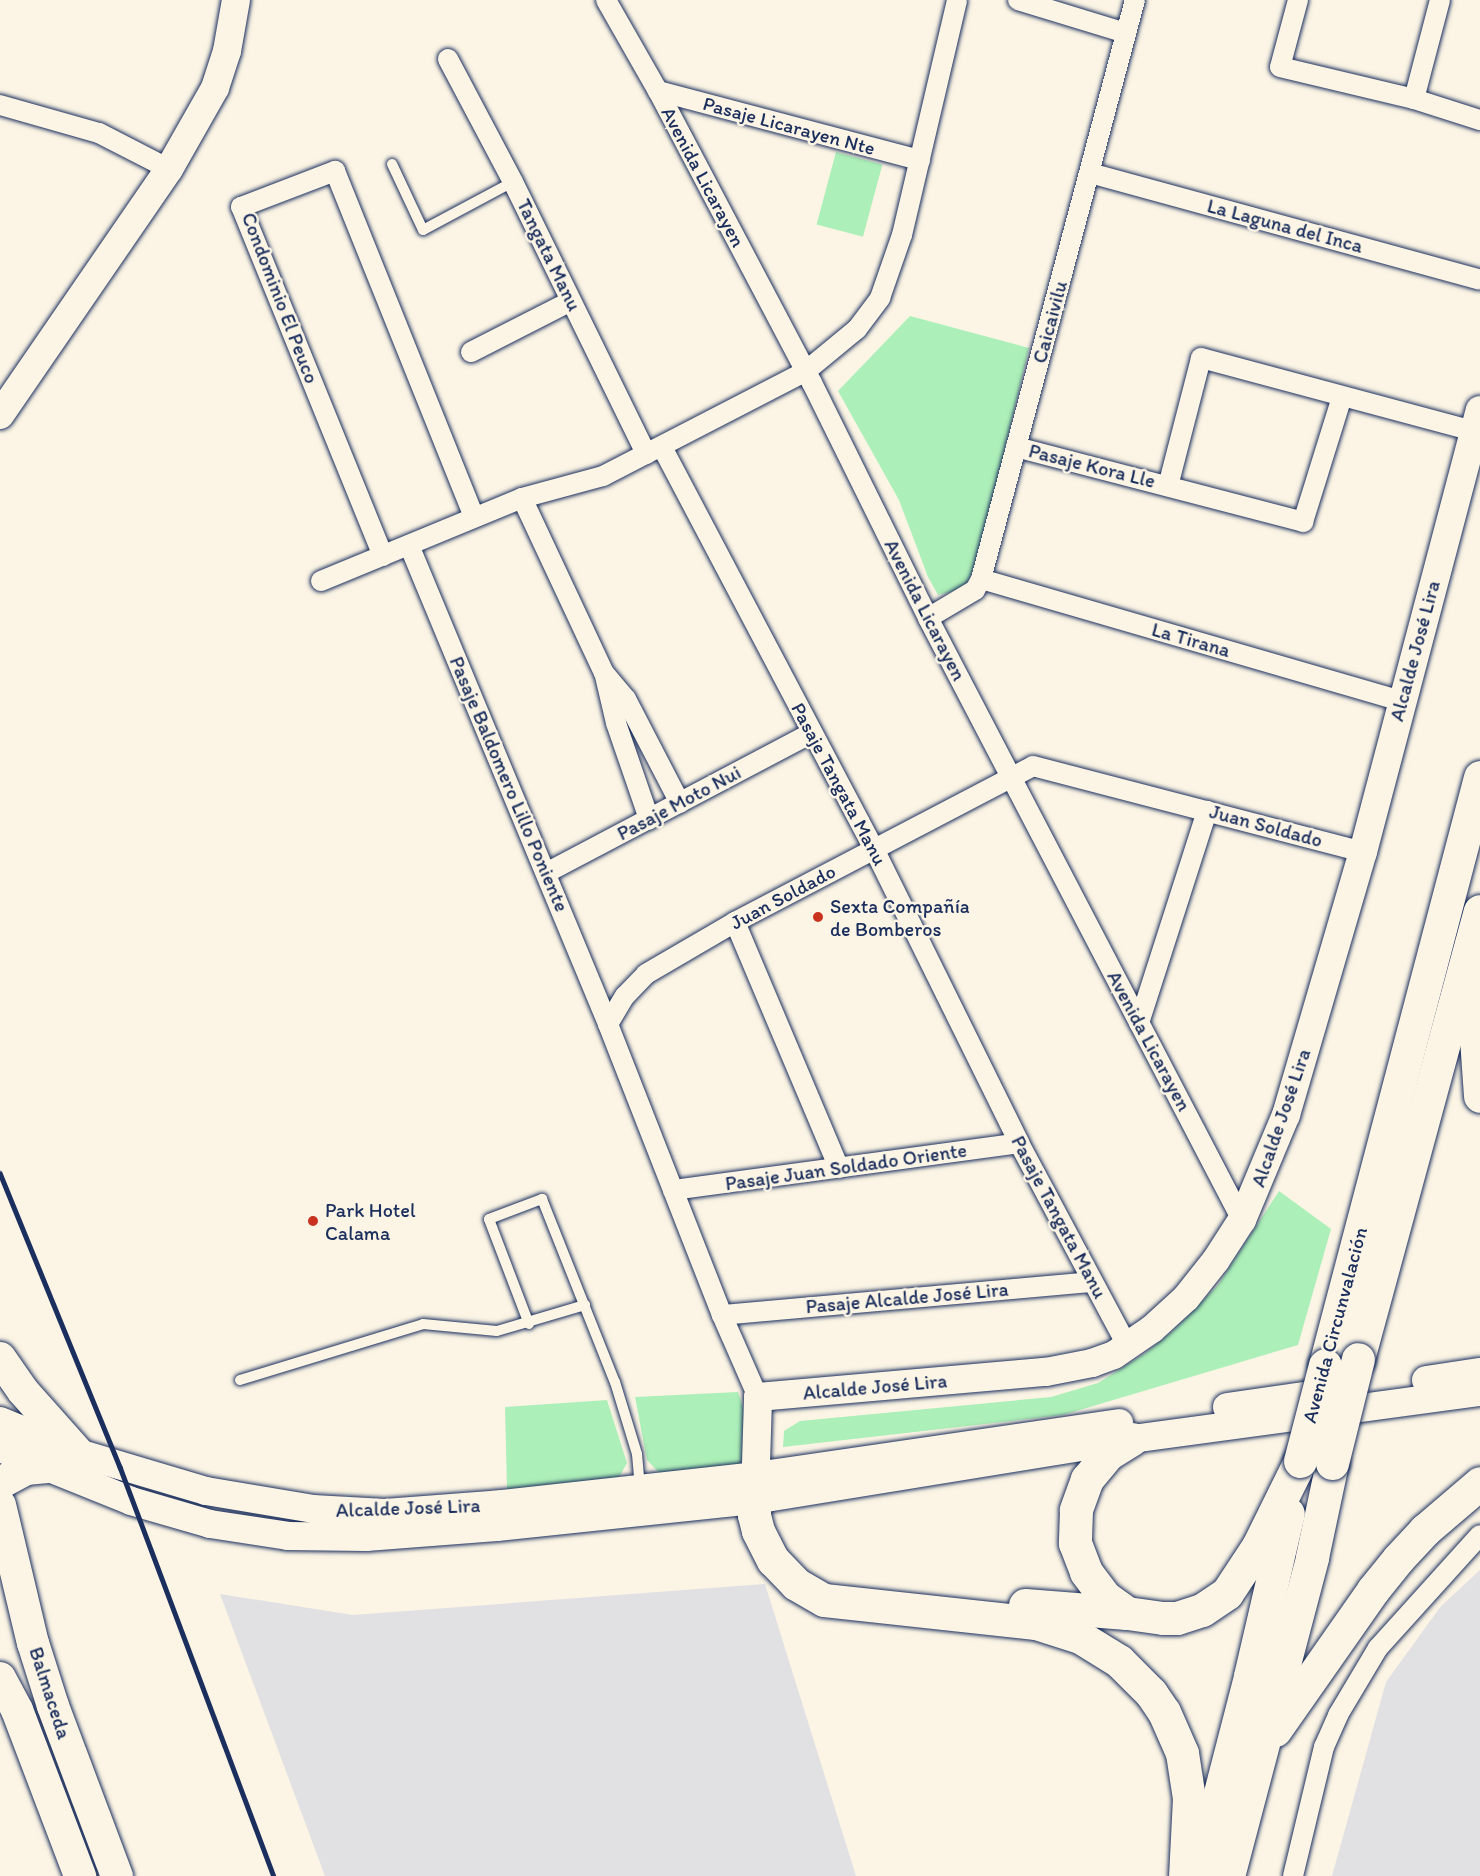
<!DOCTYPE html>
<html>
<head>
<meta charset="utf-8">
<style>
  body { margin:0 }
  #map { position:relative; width:1480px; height:1876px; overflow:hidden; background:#fcf5e5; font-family:Itim,sans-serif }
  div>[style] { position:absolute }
  .built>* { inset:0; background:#e1e0e3 }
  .green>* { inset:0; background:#adefb8; transform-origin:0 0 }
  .roads { filter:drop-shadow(0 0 2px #1b2f5e) drop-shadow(0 0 2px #1b2f5e) }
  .lane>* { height:10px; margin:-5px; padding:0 5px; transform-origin:5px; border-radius:5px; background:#fcf5e5 }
  .street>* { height:20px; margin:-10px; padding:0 10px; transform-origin:10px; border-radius:10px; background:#fcf5e5 }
  .secondary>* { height:28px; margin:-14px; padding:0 14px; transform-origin:14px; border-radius:14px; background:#fcf5e5 }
  .primary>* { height:32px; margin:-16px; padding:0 16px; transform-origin:16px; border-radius:16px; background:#fcf5e5 }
  .highway>* { height:33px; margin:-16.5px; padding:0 16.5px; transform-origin:16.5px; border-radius:16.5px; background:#fcf5e5 }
  .rail>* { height:4.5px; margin:-2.25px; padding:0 2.25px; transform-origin:2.25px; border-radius:2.25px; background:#1b2f5e }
  .bridges { filter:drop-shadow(0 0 2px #1b2f5e) drop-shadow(0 0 2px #1b2f5e) }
  .highway-bridge>* { height:33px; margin:-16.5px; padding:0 16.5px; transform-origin:16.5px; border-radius:16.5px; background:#fcf5e5 }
  .dots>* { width:16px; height:16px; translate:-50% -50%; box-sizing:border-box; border:3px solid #fcf5e5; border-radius:50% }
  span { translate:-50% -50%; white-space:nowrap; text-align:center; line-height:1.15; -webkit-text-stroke:5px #fcf5e5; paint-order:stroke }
  .street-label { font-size:20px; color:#1b2f5e }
  .poi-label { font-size:20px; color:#1b2f5e }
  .left { translate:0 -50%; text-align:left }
</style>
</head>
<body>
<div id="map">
  <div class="built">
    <i style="clip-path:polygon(1480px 1570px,1480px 1876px,1332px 1876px,1386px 1682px,1441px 1606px)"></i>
    <i style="clip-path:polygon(765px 1584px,856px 1876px,325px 1876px,220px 1594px,353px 1615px)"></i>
  </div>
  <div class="green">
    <i style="left:836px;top:152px;width:48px;height:75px;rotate:15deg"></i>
    <i style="clip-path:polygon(910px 316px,1029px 348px,974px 579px,954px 591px,938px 595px,928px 577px,899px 500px,838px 391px)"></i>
    <i style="clip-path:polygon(1279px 1191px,1331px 1229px,1298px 1345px,1063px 1415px,783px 1447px,784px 1431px,800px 1421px,1051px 1397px,1098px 1383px,1144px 1354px,1172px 1332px,1218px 1285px)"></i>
    <i style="clip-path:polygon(738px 1392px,745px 1413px,748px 1445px,737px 1471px,663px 1477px,647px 1460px,635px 1397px)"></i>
    <i style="clip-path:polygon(607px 1400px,627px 1463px,616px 1483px,507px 1489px,505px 1407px)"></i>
  </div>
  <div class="roads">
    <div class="lane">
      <i style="left:392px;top:164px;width:73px;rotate:64.8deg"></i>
      <i style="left:423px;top:230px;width:102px;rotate:-28.1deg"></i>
      <i style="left:529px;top:1324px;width:112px;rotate:-110.9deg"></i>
      <i style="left:489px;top:1219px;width:57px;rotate:-20.7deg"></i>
      <i style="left:542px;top:1199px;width:197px;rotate:68.3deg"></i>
      <i style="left:615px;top:1382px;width:75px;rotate:73deg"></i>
      <i style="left:637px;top:1454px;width:34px;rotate:85deg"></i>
      <i style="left:240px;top:1380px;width:191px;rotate:-17deg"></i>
      <i style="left:423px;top:1324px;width:74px;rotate:5.4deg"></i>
      <i style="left:497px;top:1331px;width:92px;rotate:-16.5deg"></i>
    </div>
    <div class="street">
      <i style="left:606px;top:0;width:105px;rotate:60.3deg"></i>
      <i style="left:658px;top:91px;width:330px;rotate:62.2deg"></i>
      <i style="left:812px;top:383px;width:262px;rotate:63.7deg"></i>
      <i style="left:928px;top:618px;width:679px;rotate:62.45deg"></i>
      <i style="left:1018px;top:0;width:113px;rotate:17deg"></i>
      <i style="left:1298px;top:0;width:69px;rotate:105deg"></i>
      <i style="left:1280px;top:67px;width:138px;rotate:13.4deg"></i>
      <i style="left:1414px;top:99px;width:69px;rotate:17.7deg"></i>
      <i style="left:448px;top:59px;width:139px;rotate:62.1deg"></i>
      <i style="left:513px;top:182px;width:303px;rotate:63.9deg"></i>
      <i style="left:658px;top:91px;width:271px;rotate:14.8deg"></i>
      <i style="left:1414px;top:99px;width:102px;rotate:-75.3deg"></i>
      <i style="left:0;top:105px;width:103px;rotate:15.8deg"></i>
      <i style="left:99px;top:133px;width:79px;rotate:27.2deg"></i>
      <i style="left:1090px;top:173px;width:404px;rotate:15.3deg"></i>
      <i style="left:471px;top:352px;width:112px;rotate:-27deg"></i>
      <i style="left:662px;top:447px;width:454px;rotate:62.2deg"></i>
      <i style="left:874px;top:849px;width:328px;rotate:63.7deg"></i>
      <i style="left:1019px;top:1143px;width:231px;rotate:61.9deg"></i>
      <i style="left:1016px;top:447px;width:297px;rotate:14.6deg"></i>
      <i style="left:1303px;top:522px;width:131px;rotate:-72.7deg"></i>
      <i style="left:1168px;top:486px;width:132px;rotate:-75.5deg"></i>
      <i style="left:1201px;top:358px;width:283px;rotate:15deg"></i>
      <i style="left:522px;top:498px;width:193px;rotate:64.9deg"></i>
      <i style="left:604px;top:673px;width:34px;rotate:50deg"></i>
      <i style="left:626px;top:699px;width:117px;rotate:62.6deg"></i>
      <i style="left:409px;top:545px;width:519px;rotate:67.44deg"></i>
      <i style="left:383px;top:556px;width:377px;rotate:-112.1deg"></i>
      <i style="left:241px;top:207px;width:101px;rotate:-21deg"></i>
      <i style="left:335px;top:171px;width:372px;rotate:68.1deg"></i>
      <i style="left:981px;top:579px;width:438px;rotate:16.2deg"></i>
      <i style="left:321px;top:581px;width:217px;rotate:-22.4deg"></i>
      <i style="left:522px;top:498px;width:84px;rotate:-15.2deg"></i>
      <i style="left:603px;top:476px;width:229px;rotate:-27.3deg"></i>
      <i style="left:806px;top:371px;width:66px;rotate:-39.5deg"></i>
      <i style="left:857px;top:329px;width:39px;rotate:-53deg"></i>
      <i style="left:880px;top:298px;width:67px;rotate:-70.8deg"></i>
      <i style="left:902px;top:235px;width:241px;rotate:-76.8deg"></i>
      <i style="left:928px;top:618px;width:55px;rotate:-30.8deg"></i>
      <i style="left:975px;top:590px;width:13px;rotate:-61deg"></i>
      <i style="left:981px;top:579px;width:599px;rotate:-75.11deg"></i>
      <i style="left:605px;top:676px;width:48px;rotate:76.8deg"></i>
      <i style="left:616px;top:723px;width:102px;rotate:71deg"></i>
      <i style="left:546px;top:873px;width:301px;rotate:-27.8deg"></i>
      <i style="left:735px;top:922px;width:267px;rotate:67.1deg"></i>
      <i style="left:1139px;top:1023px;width:223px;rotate:-72.2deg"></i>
      <i style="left:673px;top:1190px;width:349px;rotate:-7.7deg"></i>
      <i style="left:722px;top:1315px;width:371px;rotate:-5.1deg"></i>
      <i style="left:758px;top:1397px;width:90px;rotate:-113.7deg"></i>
      <i style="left:722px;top:1315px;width:313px;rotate:-111.4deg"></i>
      <i style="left:608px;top:1024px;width:33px;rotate:-59deg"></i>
      <i style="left:625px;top:996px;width:30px;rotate:-46deg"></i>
      <i style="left:646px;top:974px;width:103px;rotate:-30.3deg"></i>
      <i style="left:735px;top:922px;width:336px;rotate:-27.6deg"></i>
      <i style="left:1033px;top:766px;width:341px;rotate:14.6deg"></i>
      <i style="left:1293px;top:1876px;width:133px;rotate:-76.5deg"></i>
      <i style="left:1324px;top:1747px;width:35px;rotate:-66deg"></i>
      <i style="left:1338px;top:1715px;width:78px;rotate:-59.2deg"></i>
      <i style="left:1378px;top:1648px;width:152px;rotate:-47.9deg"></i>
    </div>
    <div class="secondary">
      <i style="left:0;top:415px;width:298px;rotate:-55.5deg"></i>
      <i style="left:169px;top:169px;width:93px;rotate:-60.4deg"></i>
      <i style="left:215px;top:88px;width:39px;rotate:-72deg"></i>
      <i style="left:227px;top:51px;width:52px;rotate:-80deg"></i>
      <i style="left:1426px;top:1380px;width:55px;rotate:-8.4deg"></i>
      <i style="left:1227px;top:1407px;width:112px;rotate:-8.2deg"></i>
      <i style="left:0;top:1421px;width:84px;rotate:22.3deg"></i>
      <i style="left:78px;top:1453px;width:134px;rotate:16.5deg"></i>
      <i style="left:206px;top:1491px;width:109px;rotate:9.5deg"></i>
      <i style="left:313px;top:1509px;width:72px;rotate:3.2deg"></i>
      <i style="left:385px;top:1513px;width:118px;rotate:-4.4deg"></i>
      <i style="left:503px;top:1504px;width:255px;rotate:-6.3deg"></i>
      <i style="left:756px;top:1476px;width:367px;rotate:-8.3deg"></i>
      <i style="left:0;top:1448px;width:141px;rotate:22deg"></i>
      <i style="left:131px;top:1501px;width:82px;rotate:16.2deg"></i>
      <i style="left:210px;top:1524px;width:79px;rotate:8.7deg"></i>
      <i style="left:288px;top:1536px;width:78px;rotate:0.7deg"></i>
      <i style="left:366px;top:1537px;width:131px;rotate:-4.4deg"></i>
      <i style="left:497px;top:1527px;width:258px;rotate:-6deg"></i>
      <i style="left:754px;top:1500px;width:383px;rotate:-9.2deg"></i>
      <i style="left:1132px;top:1439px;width:351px;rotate:-7.7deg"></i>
      <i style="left:755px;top:1495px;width:98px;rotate:-88.2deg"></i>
      <i style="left:758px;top:1397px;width:289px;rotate:-5deg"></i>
      <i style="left:1046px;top:1372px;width:47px;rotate:-11.1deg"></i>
      <i style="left:1092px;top:1363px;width:23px;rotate:-20deg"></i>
      <i style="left:1114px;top:1355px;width:46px;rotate:-34.4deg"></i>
      <i style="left:1152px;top:1329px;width:46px;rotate:-42.4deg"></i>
      <i style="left:1186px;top:1298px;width:48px;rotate:-51.7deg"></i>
      <i style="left:1216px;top:1260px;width:48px;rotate:-57deg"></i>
      <i style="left:1242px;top:1220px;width:114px;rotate:-67.3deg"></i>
      <i style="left:1286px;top:1115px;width:274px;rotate:-73.7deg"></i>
      <i style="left:1363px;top:852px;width:457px;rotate:-75.2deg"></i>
    </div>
    <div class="primary">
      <i style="left:0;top:1358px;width:40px;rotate:55.1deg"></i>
      <i style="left:23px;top:1391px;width:83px;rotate:48.4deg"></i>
      <i style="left:0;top:1483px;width:30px;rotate:-28deg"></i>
      <i style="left:26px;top:1469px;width:24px;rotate:-5deg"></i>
      <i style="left:0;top:1505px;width:142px;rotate:76.6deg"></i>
      <i style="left:33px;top:1643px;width:66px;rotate:72.4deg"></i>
      <i style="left:53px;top:1706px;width:182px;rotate:69.4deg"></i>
      <i style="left:0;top:1678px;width:36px;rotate:62deg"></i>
      <i style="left:17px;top:1710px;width:178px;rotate:69.2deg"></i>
    </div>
    <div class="highway">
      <i style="left:1479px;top:969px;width:55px;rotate:94.2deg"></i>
      <i style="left:1475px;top:1024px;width:72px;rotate:86deg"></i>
      <i style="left:1358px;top:1359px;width:464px;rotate:-74.8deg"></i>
      <i style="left:1325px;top:1365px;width:608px;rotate:-75.23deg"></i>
      <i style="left:1132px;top:1439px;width:28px;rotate:148deg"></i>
      <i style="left:1108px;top:1454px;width:33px;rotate:130deg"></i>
      <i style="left:1087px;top:1479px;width:33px;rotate:110deg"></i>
      <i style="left:1076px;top:1510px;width:33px;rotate:92deg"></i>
      <i style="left:1075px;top:1543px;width:31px;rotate:69deg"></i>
      <i style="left:1086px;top:1572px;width:31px;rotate:53deg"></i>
      <i style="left:1105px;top:1597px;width:27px;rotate:36deg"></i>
      <i style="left:1127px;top:1613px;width:36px;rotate:8deg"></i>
      <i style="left:1163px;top:1618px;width:14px"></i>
      <i style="left:1177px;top:1618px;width:26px;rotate:-18deg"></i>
      <i style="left:1202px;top:1610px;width:30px;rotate:-34deg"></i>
      <i style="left:1227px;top:1593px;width:56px;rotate:-56.6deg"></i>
      <i style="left:1258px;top:1546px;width:95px;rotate:-63.7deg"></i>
      <i style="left:754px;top:1500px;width:15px;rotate:90deg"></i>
      <i style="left:754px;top:1515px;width:16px;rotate:76deg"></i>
      <i style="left:758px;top:1531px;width:33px;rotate:63deg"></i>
      <i style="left:773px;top:1560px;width:33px;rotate:46deg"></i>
      <i style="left:796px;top:1584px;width:32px;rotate:30deg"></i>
      <i style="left:824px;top:1600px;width:213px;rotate:6.2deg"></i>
      <i style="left:1036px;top:1623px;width:46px;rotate:17.7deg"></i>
      <i style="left:1080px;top:1637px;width:46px;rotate:31.6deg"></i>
      <i style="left:1119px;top:1661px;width:45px;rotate:45deg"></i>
      <i style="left:1151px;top:1693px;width:23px;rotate:56deg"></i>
      <i style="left:1164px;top:1712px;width:45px;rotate:66.3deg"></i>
      <i style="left:1182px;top:1753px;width:46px;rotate:81.2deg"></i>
      <i style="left:1189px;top:1798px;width:78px;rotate:92.9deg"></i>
      <i style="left:1025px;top:1605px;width:102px;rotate:4.5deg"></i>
      <i style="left:1275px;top:1730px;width:171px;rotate:-55deg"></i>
      <i style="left:1373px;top:1590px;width:40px;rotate:-51deg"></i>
      <i style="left:1398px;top:1559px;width:40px;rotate:-47deg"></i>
      <i style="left:1425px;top:1530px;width:72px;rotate:-40.5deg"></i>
      <i style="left:1200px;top:1870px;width:200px;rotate:-75.5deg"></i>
      <i style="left:1250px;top:1676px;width:167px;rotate:-76.9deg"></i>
      <i style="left:1228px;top:1876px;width:330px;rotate:-75.2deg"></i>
      <i style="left:1312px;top:1557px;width:96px;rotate:-78deg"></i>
    </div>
  </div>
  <div class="rail">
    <i style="left:0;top:1173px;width:318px;rotate:67.8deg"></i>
    <i style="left:120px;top:1467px;width:437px;rotate:69.4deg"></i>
  </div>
  <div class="bridges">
    <div class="highway-bridge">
      <i style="left:1300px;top:1461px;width:99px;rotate:-75.4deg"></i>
      <i style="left:1332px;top:1463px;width:107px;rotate:-76deg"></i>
    </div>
  </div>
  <div class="dots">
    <i style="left:818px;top:917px;background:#c8321e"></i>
    <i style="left:313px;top:1221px;background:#c8321e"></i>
  </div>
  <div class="street-label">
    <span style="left:789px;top:126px;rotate:15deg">Pasaje Licarayen Nte</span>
    <span style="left:703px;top:177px;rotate:62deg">Avenida Licarayen</span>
    <span style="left:1285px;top:226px;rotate:15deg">La Laguna del Inca</span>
    <span style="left:549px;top:255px;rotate:64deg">Tangata Manu</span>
    <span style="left:280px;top:298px;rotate:69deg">Condominio El Peuco</span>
    <span style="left:1050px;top:322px;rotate:-75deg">Caicaivilu</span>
    <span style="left:1092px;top:466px;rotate:14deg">Pasaje Kora Lle</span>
    <span style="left:925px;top:610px;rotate:63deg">Avenida Licarayen</span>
    <span style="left:1191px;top:640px;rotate:16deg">La Tirana</span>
    <span style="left:1415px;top:651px;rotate:-75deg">Alcalde José Lira</span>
    <span style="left:509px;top:784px;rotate:67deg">Pasaje Baldomero Lillo Poniente</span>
    <span style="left:839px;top:784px;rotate:62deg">Pasaje Tangata Manu</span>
    <span style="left:679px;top:803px;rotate:-28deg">Pasaje Moto Nui</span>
    <span style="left:1266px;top:826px;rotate:15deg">Juan Soldado</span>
    <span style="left:783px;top:897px;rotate:-28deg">Juan Soldado</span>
    <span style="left:1149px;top:1041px;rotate:62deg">Avenida Licarayen</span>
    <span style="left:1281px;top:1118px;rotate:-71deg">Alcalde José Lira</span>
    <span style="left:846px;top:1167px;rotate:-8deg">Pasaje Juan Soldado Oriente</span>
    <span style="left:1059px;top:1217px;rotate:62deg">Pasaje Tangata Manu</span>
    <span style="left:907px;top:1298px;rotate:-5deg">Pasaje Alcalde José Lira</span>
    <span style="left:1335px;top:1325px;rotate:-75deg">Avenida Circunvalación</span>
    <span style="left:875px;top:1387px;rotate:-5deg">Alcalde José Lira</span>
    <span style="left:408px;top:1508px;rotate:-2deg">Alcalde José Lira</span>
    <span style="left:50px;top:1693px;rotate:72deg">Balmaceda</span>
  </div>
  <div class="poi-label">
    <span class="left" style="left:830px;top:918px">Sexta Compañía<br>de Bomberos</span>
    <span class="left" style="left:325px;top:1222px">Park Hotel<br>Calama</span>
  </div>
</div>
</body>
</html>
